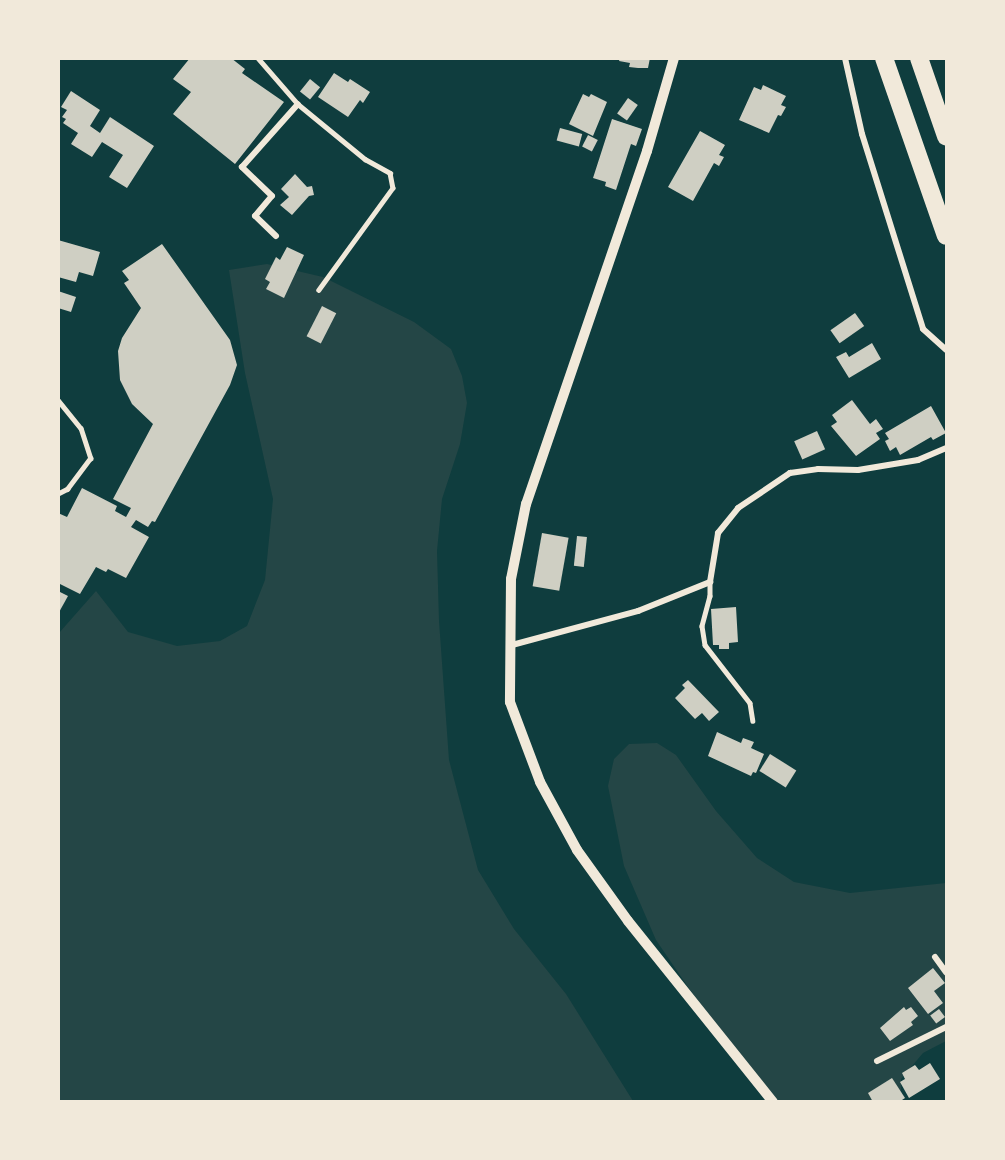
<!DOCTYPE html>
<html>
<head>
<meta charset="utf-8">
<style>
  body { margin:0 }
  #map { position:relative; width:1005px; height:1160px; overflow:hidden; background:#0f3d3e; font-family:"Exo 2",sans-serif }
  div>[style] { position:absolute }
  .green>* { inset:0; background:#244646 }
  .building>* { inset:0; background:#cfcfc3; transform-origin:0 0 }
  .service>* { height:4.5px; margin:-2.25px; padding:0 2.25px; transform-origin:2.25px; border-radius:2.25px; background:#f1e9da }
  .minor>* { height:6px; margin:-3px; padding:0 3px; transform-origin:3px; border-radius:3px; background:#f1e9da }
  .tertiary>* { height:10px; margin:-5px; padding:0 5px; transform-origin:5px; border-radius:5px; background:#f1e9da }
  .motorway>* { height:18px; margin:-9px; padding:0 9px; transform-origin:9px; border-radius:9px; background:#f1e9da }
  span { translate:-50% -50%; white-space:nowrap; text-align:center; line-height:1.15; -webkit-text-stroke:4.5px #f1e9da; paint-order:stroke }
  .frame { position:absolute; inset:0; border:60px solid #f1e9da; pointer-events:none }
</style>
</head>
<body>
<div id="map">
  <div class="green">
    <i style="clip-path:polygon(267px 264px,323px 277px,414px 322px,451px 349px,462px 376px,467px 403px,460px 444px,442px 499px,437px 551px,439px 621px,449px 760px,478px 870px,514px 929px,566px 994px,633px 1101px,59px 1102px,59px 633px,96px 591px,128px 632px,177px 646px,220px 641px,247px 626px,265px 580px,273px 499px,245px 373px,229px 270px)"></i>
    <i style="clip-path:polygon(657px 743px,676px 755px,716px 811px,757px 858px,794px 882px,850px 893px,946px 883px,946px 1041px,923px 1053px,901px 1079px,901px 1101px,767px 1101px,751px 1073px,688px 987px,656px 940px,624px 866px,608px 786px,614px 759px,629px 744px)"></i>
  </div>
  <div class="building">
    <i style="clip-path:polygon(190px 58px,231px 58px,245px 69px,242px 73px,284px 102px,235px 164px,173px 114px,191px 92px,173px 79px)"></i>
    <i style="clip-path:polygon(620px 58px,650px 58px,648px 68px,638px 68px,629px 67px,630px 63px,619px 61px)"></i>
    <i style="clip-path:polygon(334px 73px,348px 82px,350px 79px,370px 92px,363px 103px,360px 100px,348px 117px,318px 97px)"></i>
    <i style="left:310px;top:79px;width:13px;height:16px;rotate:39deg"></i>
    <i style="clip-path:polygon(763px 85px,786px 96px,781px 105px,786px 107px,781px 116px,778px 115px,769px 133px,739px 120px,754px 87px,761px 90px)"></i>
    <i style="clip-path:polygon(71px 91px,100px 110px,90px 126px,100px 133px,110px 117px,154px 146px,127px 188px,109px 177px,123px 155px,102px 142px,92px 157px,71px 144px,78px 133px,63px 123px,66px 119px,62px 117px,67px 110px,61px 107px)"></i>
    <i style="clip-path:polygon(583px 94px,589px 97px,591px 94px,607px 102px,593px 136px,569px 124px)"></i>
    <i style="left:628px;top:98px;width:12px;height:19px;rotate:35deg"></i>
    <i style="clip-path:polygon(612px 119px,642px 129px,636px 146px,631px 144px,616px 190px,605px 186px,606px 182px,593px 178px)"></i>
    <i style="left:560px;top:128px;width:23px;height:13px;rotate:15deg"></i>
    <i style="clip-path:polygon(700px 131px,725px 145px,719px 155px,724px 157px,719px 166px,714px 163px,693px 201px,668px 187px)"></i>
    <i style="left:588px;top:135px;width:11px;height:13px;rotate:27deg"></i>
    <i style="clip-path:polygon(295px 174px,307px 187px,312px 186px,314px 195px,309px 196px,292px 215px,280px 205px,289px 197px,281px 189px)"></i>
    <i style="clip-path:polygon(58px 240px,100px 252px,93px 276px,79px 272px,76px 282px,58px 277px)"></i>
    <i style="clip-path:polygon(162px 244px,230px 340px,237px 365px,230px 385px,155px 522px,152px 521px,148px 527px,136px 520px,131px 527px,149px 537px,126px 578px,108px 569px,106px 572px,96px 567px,80px 594px,58px 583px,58px 513px,67px 517px,82px 488px,117px 506px,115px 511px,126px 517px,131px 508px,113px 499px,153px 424px,132px 404px,120px 380px,118px 351px,122px 338px,141px 308px,124px 283px,129px 280px,122px 271px)"></i>
    <i style="clip-path:polygon(287px 247px,304px 255px,284px 298px,266px 289px,270px 282px,265px 279px,276px 257px,280px 260px)"></i>
    <i style="clip-path:polygon(58px 291px,76px 297px,71px 312px,58px 308px)"></i>
    <i style="left:322px;top:306px;width:16px;height:34px;rotate:27deg"></i>
    <i style="left:855px;top:313px;width:16px;height:30px;rotate:55deg"></i>
    <i style="clip-path:polygon(872px 343px,881px 359px,849px 378px,836px 357px,846px 352px,849px 357px)"></i>
    <i style="clip-path:polygon(852px 400px,870px 424px,876px 419px,883px 429px,876px 433px,880px 439px,856px 456px,831px 426px,837px 422px,832px 415px)"></i>
    <i style="clip-path:polygon(931px 406px,946px 433px,933px 440px,931px 437px,900px 455px,896px 447px,890px 451px,885px 441px,889px 439px,885px 433px)"></i>
    <i style="left:817px;top:431px;width:20px;height:25px;rotate:66deg"></i>
    <i style="left:542px;top:533px;width:27px;height:54px;rotate:10deg"></i>
    <i style="left:577px;top:536px;width:10px;height:30px;rotate:6deg"></i>
    <i style="clip-path:polygon(58px 591px,68px 596px,58px 614px)"></i>
    <i style="clip-path:polygon(736px 607px,738px 642px,729px 643px,729px 649px,719px 649px,719px 645px,713px 645px,711px 609px)"></i>
    <i style="clip-path:polygon(688px 680px,719px 712px,709px 721px,702px 713px,695px 719px,675px 698px,685px 688px,682px 685px)"></i>
    <i style="clip-path:polygon(717px 732px,741px 743px,743px 738px,754px 742px,751px 748px,764px 754px,756px 773px,753px 772px,751px 776px,708px 756px)"></i>
    <i style="left:770px;top:754px;width:31px;height:20px;rotate:32deg"></i>
    <i style="clip-path:polygon(933px 968px,945px 983px,934px 991px,943px 1003px,928px 1014px,908px 988px)"></i>
    <i style="clip-path:polygon(904px 1007px,906px 1010px,911px 1007px,918px 1016px,911px 1022px,913px 1025px,890px 1041px,880px 1028px)"></i>
    <i style="left:939px;top:1009px;width:10px;height:11px;rotate:53deg"></i>
    <i style="clip-path:polygon(930px 1063px,940px 1079px,909px 1098px,900px 1082px,905px 1079px,902px 1073px,915px 1065px,919px 1070px)"></i>
    <i style="clip-path:polygon(892px 1078px,905px 1098px,899px 1102px,873px 1102px,868px 1093px)"></i>
  </div>
  <div class="service">
    <i style="left:258px;top:58px;width:61px;rotate:49deg"></i>
    <i style="left:298px;top:104px;width:87px;rotate:39.4deg"></i>
    <i style="left:365px;top:159px;width:29px;rotate:29deg"></i>
    <i style="left:390px;top:173px;width:15px;rotate:79deg"></i>
    <i style="left:393px;top:188px;width:126px;rotate:126deg"></i>
    <i style="left:58px;top:400px;width:36px;rotate:51deg"></i>
    <i style="left:81px;top:428px;width:32px;rotate:72deg"></i>
    <i style="left:91px;top:458px;width:39px;rotate:127deg"></i>
    <i style="left:68px;top:489px;width:11px;rotate:153deg"></i>
    <i style="left:710px;top:582px;width:14px;rotate:90deg"></i>
    <i style="left:710px;top:596px;width:31px;rotate:105deg"></i>
    <i style="left:702px;top:626px;width:19px;rotate:81deg"></i>
    <i style="left:705px;top:645px;width:73px;rotate:52.2deg"></i>
    <i style="left:750px;top:703px;width:18px;rotate:81deg"></i>
  </div>
  <div class="minor">
    <i style="left:845px;top:58px;width:78px;rotate:77.4deg"></i>
    <i style="left:862px;top:134px;width:204px;rotate:72.6deg"></i>
    <i style="left:923px;top:329px;width:31px;rotate:42deg"></i>
    <i style="left:276px;top:236px;width:29px;rotate:-136deg"></i>
    <i style="left:255px;top:216px;width:26px;rotate:-50deg"></i>
    <i style="left:272px;top:196px;width:42px;rotate:-136deg"></i>
    <i style="left:242px;top:167px;width:84px;rotate:-48.4deg"></i>
    <i style="left:512px;top:645px;width:131px;rotate:-15.1deg"></i>
    <i style="left:638px;top:611px;width:78px;rotate:-21.9deg"></i>
    <i style="left:710px;top:582px;width:50px;rotate:-80.7deg"></i>
    <i style="left:718px;top:533px;width:32px;rotate:-51deg"></i>
    <i style="left:738px;top:508px;width:63px;rotate:-33.9deg"></i>
    <i style="left:790px;top:473px;width:28px;rotate:-8deg"></i>
    <i style="left:818px;top:469px;width:40px;rotate:1.4deg"></i>
    <i style="left:858px;top:470px;width:61px;rotate:-9.5deg"></i>
    <i style="left:918px;top:460px;width:30px;rotate:-23deg"></i>
    <i style="left:935px;top:957px;width:19px;rotate:54deg"></i>
    <i style="left:877px;top:1061px;width:77px;rotate:-26.2deg"></i>
  </div>
  <div class="tertiary">
    <i style="left:674px;top:58px;width:97px;rotate:106.2deg"></i>
    <i style="left:647px;top:151px;width:373px;rotate:108.9deg"></i>
    <i style="left:526px;top:504px;width:76px;rotate:101.3deg"></i>
    <i style="left:511px;top:579px;width:123px;rotate:90.5deg"></i>
    <i style="left:510px;top:702px;width:85px;rotate:69.4deg"></i>
    <i style="left:540px;top:782px;width:77px;rotate:61.4deg"></i>
    <i style="left:577px;top:850px;width:87px;rotate:54.3deg"></i>
    <i style="left:628px;top:921px;width:232px;rotate:51.3deg"></i>
  </div>
  <div class="motorway">
    <i style="left:884px;top:58px;width:188px;rotate:70.8deg"></i>
    <i style="left:919px;top:58px;width:83px;rotate:70.9deg"></i>
  </div>
  <div class="frame"></div>
</div>
</body>
</html>
